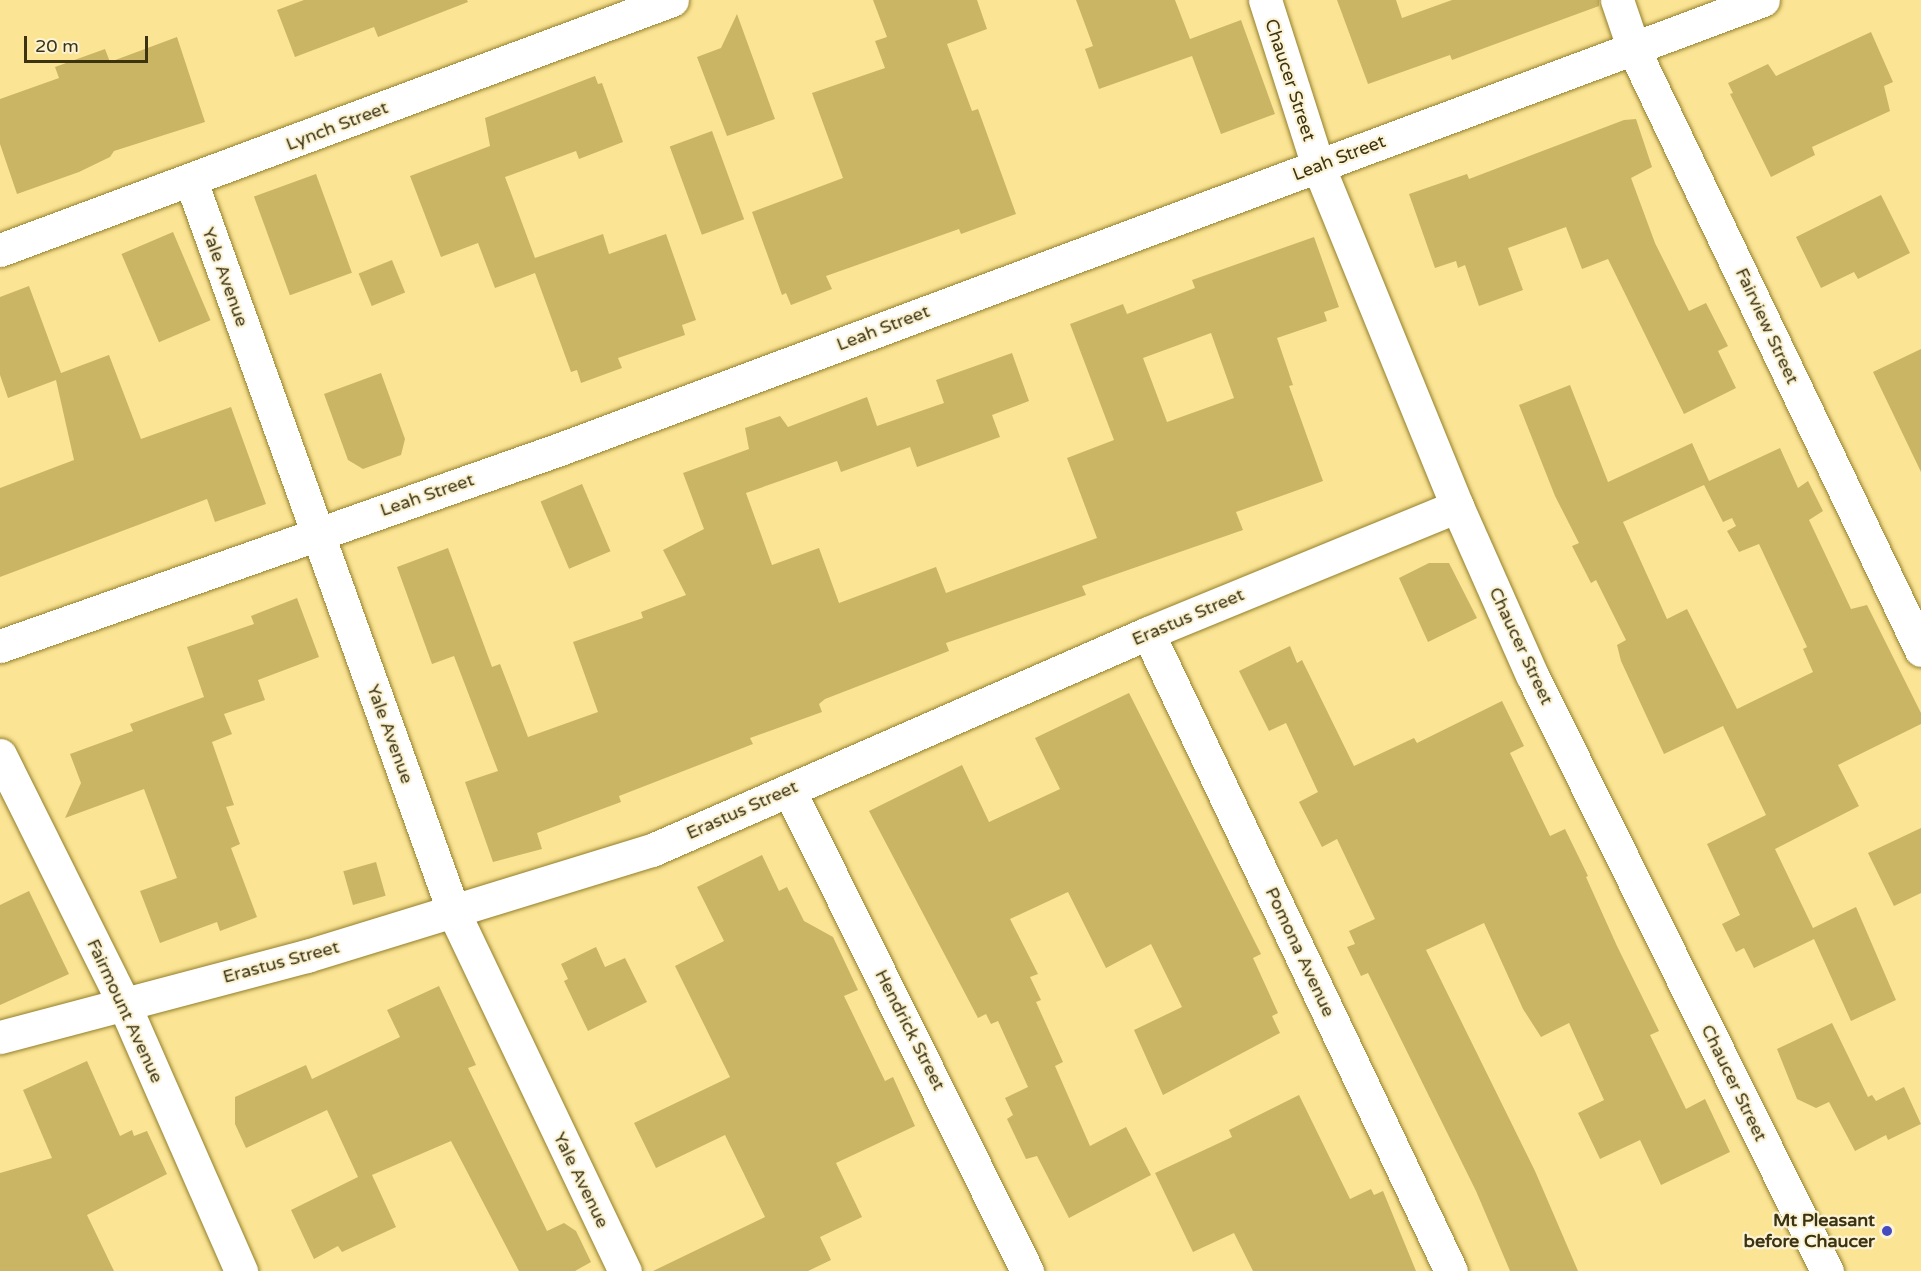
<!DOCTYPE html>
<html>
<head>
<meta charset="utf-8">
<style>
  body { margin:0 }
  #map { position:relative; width:1921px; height:1271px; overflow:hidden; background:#fbe594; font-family:"Varela Round",sans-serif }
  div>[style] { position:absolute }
  .building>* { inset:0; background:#cab565; transform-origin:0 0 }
  .roads { filter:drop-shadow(0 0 2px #937f2c) drop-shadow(0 0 2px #937f2c) }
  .minor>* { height:33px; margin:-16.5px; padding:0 16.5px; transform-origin:16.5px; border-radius:16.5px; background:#fff }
  .dots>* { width:16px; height:16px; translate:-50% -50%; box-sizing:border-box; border:3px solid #fbf3d4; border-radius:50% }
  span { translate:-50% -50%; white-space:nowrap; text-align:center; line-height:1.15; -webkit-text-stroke:4.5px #fbf3d4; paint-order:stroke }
  .street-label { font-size:18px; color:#3b3311 }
  .poi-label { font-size:18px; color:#3b3311; font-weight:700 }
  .right { translate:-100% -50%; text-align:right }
  .scale { position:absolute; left:24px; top:36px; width:124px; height:27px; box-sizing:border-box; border:3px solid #3b3311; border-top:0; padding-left:8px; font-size:18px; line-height:21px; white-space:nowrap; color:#3b3311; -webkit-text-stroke:4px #fbf3d4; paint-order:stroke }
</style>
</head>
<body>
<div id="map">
  <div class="building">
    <i style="clip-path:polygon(304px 0,467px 0,468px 2px,378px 37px,374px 27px,295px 57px,277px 10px)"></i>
    <i style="clip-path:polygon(873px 0,977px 0,987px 29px,947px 44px,972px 111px,978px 109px,1016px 214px,961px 234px,959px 229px,826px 276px,832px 289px,791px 305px,786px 293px,782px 295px,752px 212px,843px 178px,812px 93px,885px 68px,875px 41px,887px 37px)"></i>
    <i style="clip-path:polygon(1076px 0,1175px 0,1190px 39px,1241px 20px,1275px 114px,1221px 134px,1192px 56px,1099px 89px,1085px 49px,1093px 46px)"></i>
    <i style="clip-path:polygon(1337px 0,1396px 0,1402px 18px,1452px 0,1599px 0,1599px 6px,1452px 60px,1450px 55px,1368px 84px)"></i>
    <i style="clip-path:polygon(737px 14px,775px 119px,727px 136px,697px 57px,721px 48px)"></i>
    <i style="clip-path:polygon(1871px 32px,1893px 82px,1884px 86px,1890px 111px,1812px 147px,1815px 155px,1771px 177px,1730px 94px,1733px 93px,1728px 83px,1768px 64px,1776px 76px)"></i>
    <i style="clip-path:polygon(177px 37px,205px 122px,114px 151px,110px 157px,79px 172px,17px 194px,0 144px,0 99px,59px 78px,55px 67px,105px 49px,110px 62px)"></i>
    <i style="clip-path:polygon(595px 76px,598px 84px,602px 83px,623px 142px,579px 159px,576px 151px,505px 177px,535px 258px,603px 234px,609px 254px,666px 234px,696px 320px,682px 325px,685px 335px,618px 358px,622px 368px,581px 383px,577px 370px,571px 372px,535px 273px,495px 288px,478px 243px,441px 257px,410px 176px,490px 146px,485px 118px)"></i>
    <i style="clip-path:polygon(1636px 119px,1652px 167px,1631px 178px,1655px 243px,1689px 311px,1706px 303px,1728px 346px,1718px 351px,1736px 388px,1684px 414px,1608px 259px,1582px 269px,1566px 227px,1508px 248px,1523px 290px,1479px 306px,1465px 265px,1458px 268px,1456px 261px,1435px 268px,1409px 194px,1467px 174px,1469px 179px,1624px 120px)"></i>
    <i style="left:712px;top:131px;width:94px;height:45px;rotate:70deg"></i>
    <i style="left:316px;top:174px;width:105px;height:66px;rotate:70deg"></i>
    <i style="clip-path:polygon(1881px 195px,1910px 253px,1858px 279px,1854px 272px,1821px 288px,1796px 237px)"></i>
    <i style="left:173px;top:232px;width:96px;height:56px;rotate:67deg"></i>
    <i style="clip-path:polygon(evenodd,1314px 237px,1339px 307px,1324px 312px,1327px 321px,1277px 338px,1293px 385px,1289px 386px,1323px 481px,1236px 512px,1243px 530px,1082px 586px,1086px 595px,946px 643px,949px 651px,825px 699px,819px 704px,822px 712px,750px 738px,753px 744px,619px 796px,621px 802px,537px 833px,542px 849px,493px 862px,465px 782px,498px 771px,454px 656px,432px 664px,397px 567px,448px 548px,492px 667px,500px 664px,528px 737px,598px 712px,573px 642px,643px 618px,641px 612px,686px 595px,663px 550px,704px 529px,683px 473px,749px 449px,745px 428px,780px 416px,788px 427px,867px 397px,877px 426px,944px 403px,936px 380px,1012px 353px,1029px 401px,992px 415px,1000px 437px,917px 467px,910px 447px,841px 472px,837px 461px,746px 493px,772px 565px,819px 548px,839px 603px,936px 567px,946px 593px,1097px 538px,1067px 458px,1114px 440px,1070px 324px,1123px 304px,1127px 314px,1195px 288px,1192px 280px,1314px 237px,1211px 333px,1234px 398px,1167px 422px,1143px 358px,1211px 333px)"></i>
    <i style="left:392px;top:260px;width:35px;height:36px;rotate:68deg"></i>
    <i style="clip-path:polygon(29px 286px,61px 373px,109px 355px,141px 439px,231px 407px,266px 504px,215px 522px,207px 499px,0 577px,0 488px,74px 460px,56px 380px,8px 398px,0 375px,0 297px)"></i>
    <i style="clip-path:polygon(1921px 349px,1921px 472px,1873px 372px)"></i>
    <i style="clip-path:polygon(381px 373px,405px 439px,401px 455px,363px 469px,348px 460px,324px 394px)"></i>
    <i style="clip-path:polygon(evenodd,1570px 385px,1608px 482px,1692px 443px,1709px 481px,1780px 448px,1798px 488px,1808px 481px,1823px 511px,1809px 520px,1851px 609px,1867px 605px,1921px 713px,1921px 724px,1838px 765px,1859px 806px,1775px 849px,1813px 928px,1856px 907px,1896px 1000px,1851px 1021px,1814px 939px,1754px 968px,1744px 948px,1736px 952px,1722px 924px,1740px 915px,1707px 844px,1766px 815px,1723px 726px,1664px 754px,1621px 661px,1617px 645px,1626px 640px,1596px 580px,1591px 583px,1572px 546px,1579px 543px,1555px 496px,1519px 405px,1570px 385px,1704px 485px,1723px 522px,1732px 518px,1736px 526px,1727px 531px,1739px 552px,1759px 544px,1807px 647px,1803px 649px,1813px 672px,1737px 709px,1687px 609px,1667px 619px,1623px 522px,1704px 485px)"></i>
    <i style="left:582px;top:484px;width:73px;height:45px;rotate:67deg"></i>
    <i style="clip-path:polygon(1429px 563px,1449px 563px,1477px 618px,1428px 642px,1399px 578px)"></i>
    <i style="clip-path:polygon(297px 598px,319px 657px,258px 680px,265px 700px,224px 714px,232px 734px,212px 742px,234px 805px,226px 807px,240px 844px,231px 848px,257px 917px,220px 931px,217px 922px,160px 943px,140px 891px,177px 878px,144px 789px,65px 818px,81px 783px,70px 754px,133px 731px,130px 724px,204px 697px,187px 647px,254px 624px,251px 616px)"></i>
    <i style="clip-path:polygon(1290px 646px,1297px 663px,1302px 660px,1354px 766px,1414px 738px,1417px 743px,1502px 701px,1524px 746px,1510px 753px,1550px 836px,1565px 829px,1588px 876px,1586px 877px,1617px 946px,1659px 1031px,1650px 1035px,1686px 1109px,1705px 1099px,1730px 1152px,1661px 1185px,1640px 1140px,1600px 1159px,1578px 1113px,1604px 1100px,1569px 1023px,1541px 1037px,1523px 1009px,1484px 923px,1426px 950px,1535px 1171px,1578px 1271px,1510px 1271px,1476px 1191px,1368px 973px,1361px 976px,1347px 947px,1355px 944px,1349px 931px,1375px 919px,1337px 839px,1322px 847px,1299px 802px,1318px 792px,1286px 723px,1269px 731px,1239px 671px)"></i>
    <i style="clip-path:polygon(1129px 693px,1261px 954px,1253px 958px,1278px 1013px,1272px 1016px,1280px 1033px,1163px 1095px,1134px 1030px,1182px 1007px,1151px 944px,1106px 968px,1068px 892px,1010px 919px,1038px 974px,1030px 977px,1041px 1000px,1036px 1002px,1063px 1062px,1055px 1066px,1090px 1146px,1126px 1127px,1151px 1175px,1069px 1218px,1037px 1156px,1026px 1159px,1007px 1119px,1013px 1115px,1005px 1098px,1028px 1087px,998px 1021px,991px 1024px,986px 1014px,978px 1018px,869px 811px,962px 765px,989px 822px,1060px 789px,1035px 738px)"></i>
    <i style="clip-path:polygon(1921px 828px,1921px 893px,1894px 906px,1868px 853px)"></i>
    <i style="clip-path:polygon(762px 855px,779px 891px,787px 887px,804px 921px,833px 937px,858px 990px,844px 996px,885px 1081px,893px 1077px,915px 1126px,836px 1163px,862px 1217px,820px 1237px,831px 1260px,808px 1271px,653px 1271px,765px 1217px,725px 1135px,656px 1168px,634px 1123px,730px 1077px,675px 966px,724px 941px,697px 887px)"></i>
    <i style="left:376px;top:862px;width:35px;height:34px;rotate:74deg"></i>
    <i style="clip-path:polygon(29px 891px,69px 974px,0 1005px,0 905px)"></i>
    <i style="clip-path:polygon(596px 947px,605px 967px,625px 958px,647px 1002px,588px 1031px,564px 981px,568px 979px,561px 964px)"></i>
    <i style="clip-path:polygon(439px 986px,476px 1065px,468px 1068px,547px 1231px,564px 1223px,576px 1231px,591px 1262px,575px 1271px,519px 1271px,451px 1141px,372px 1175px,396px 1227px,342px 1252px,338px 1246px,314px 1259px,291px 1210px,358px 1177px,327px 1110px,246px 1148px,235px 1124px,235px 1097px,306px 1065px,312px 1079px,400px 1037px,387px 1010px)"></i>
    <i style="clip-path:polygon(1832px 1023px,1868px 1097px,1872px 1095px,1876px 1101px,1904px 1087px,1921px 1124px,1888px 1140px,1886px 1135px,1855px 1151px,1829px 1102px,1816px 1108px,1797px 1099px,1777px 1049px)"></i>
    <i style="clip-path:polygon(87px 1061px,120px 1136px,132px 1130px,134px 1136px,147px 1131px,167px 1174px,87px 1215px,114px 1271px,0 1271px,0 1173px,52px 1158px,23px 1090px)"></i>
    <i style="clip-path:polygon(1299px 1095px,1350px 1199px,1371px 1189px,1374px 1195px,1383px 1191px,1416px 1271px,1253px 1271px,1234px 1233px,1193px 1252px,1155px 1173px,1232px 1137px,1229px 1130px)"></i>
  </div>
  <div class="roads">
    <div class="minor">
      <i style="left:1265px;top:0;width:171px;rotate:72.3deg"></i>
      <i style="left:1317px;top:163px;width:370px;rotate:67.8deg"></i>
      <i style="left:1457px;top:506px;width:185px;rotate:66.1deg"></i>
      <i style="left:1532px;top:675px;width:665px;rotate:63.67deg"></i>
      <i style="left:1617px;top:0;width:53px;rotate:71.2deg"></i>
      <i style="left:1634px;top:50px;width:665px;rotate:64.44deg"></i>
      <i style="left:191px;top:181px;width:778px;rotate:70.24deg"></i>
      <i style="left:454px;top:913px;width:397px;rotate:64.5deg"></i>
      <i style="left:0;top:250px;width:717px;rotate:-20.41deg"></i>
      <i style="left:1148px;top:633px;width:706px;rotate:64.6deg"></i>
      <i style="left:0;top:646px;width:594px;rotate:-19.38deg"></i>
      <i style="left:560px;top:449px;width:1284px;rotate:-20.47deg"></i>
      <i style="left:0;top:755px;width:276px;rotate:63.5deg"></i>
      <i style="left:123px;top:1002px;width:294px;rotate:66.3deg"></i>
      <i style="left:789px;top:790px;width:537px;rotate:63.67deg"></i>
      <i style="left:0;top:1037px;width:318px;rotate:-14.8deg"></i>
      <i style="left:307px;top:956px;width:361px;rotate:-17.1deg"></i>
      <i style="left:652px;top:850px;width:541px;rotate:-23.63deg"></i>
      <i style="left:1148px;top:633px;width:334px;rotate:-22.3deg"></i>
    </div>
  </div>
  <div class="dots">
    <i style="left:1887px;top:1231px;background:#444abf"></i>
  </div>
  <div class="street-label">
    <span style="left:1290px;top:80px;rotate:72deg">Chaucer Street</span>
    <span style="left:337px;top:126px;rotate:-21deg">Lynch Street</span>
    <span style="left:1339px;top:158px;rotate:-21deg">Leah Street</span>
    <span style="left:225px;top:277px;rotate:70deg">Yale Avenue</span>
    <span style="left:1767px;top:326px;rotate:65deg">Fairview Street</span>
    <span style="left:883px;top:328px;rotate:-21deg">Leah Street</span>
    <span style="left:427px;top:495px;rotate:-19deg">Leah Street</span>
    <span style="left:1188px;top:617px;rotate:-23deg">Erastus Street</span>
    <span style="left:1521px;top:646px;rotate:65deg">Chaucer Street</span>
    <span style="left:390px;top:734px;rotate:70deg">Yale Avenue</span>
    <span style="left:742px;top:810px;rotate:-24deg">Erastus Street</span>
    <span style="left:1300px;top:952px;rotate:65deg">Pomona Avenue</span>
    <span style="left:281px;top:962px;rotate:-15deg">Erastus Street</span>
    <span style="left:125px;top:1011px;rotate:65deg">Fairmount Avenue</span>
    <span style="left:910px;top:1030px;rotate:63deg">Hendrick Street</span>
    <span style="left:1734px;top:1083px;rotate:64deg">Chaucer Street</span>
    <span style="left:581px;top:1180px;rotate:64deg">Yale Avenue</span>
  </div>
  <div class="poi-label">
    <span class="right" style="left:1875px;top:1231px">Mt Pleasant<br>before Chaucer</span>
  </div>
  <div class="scale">20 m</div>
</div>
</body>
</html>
